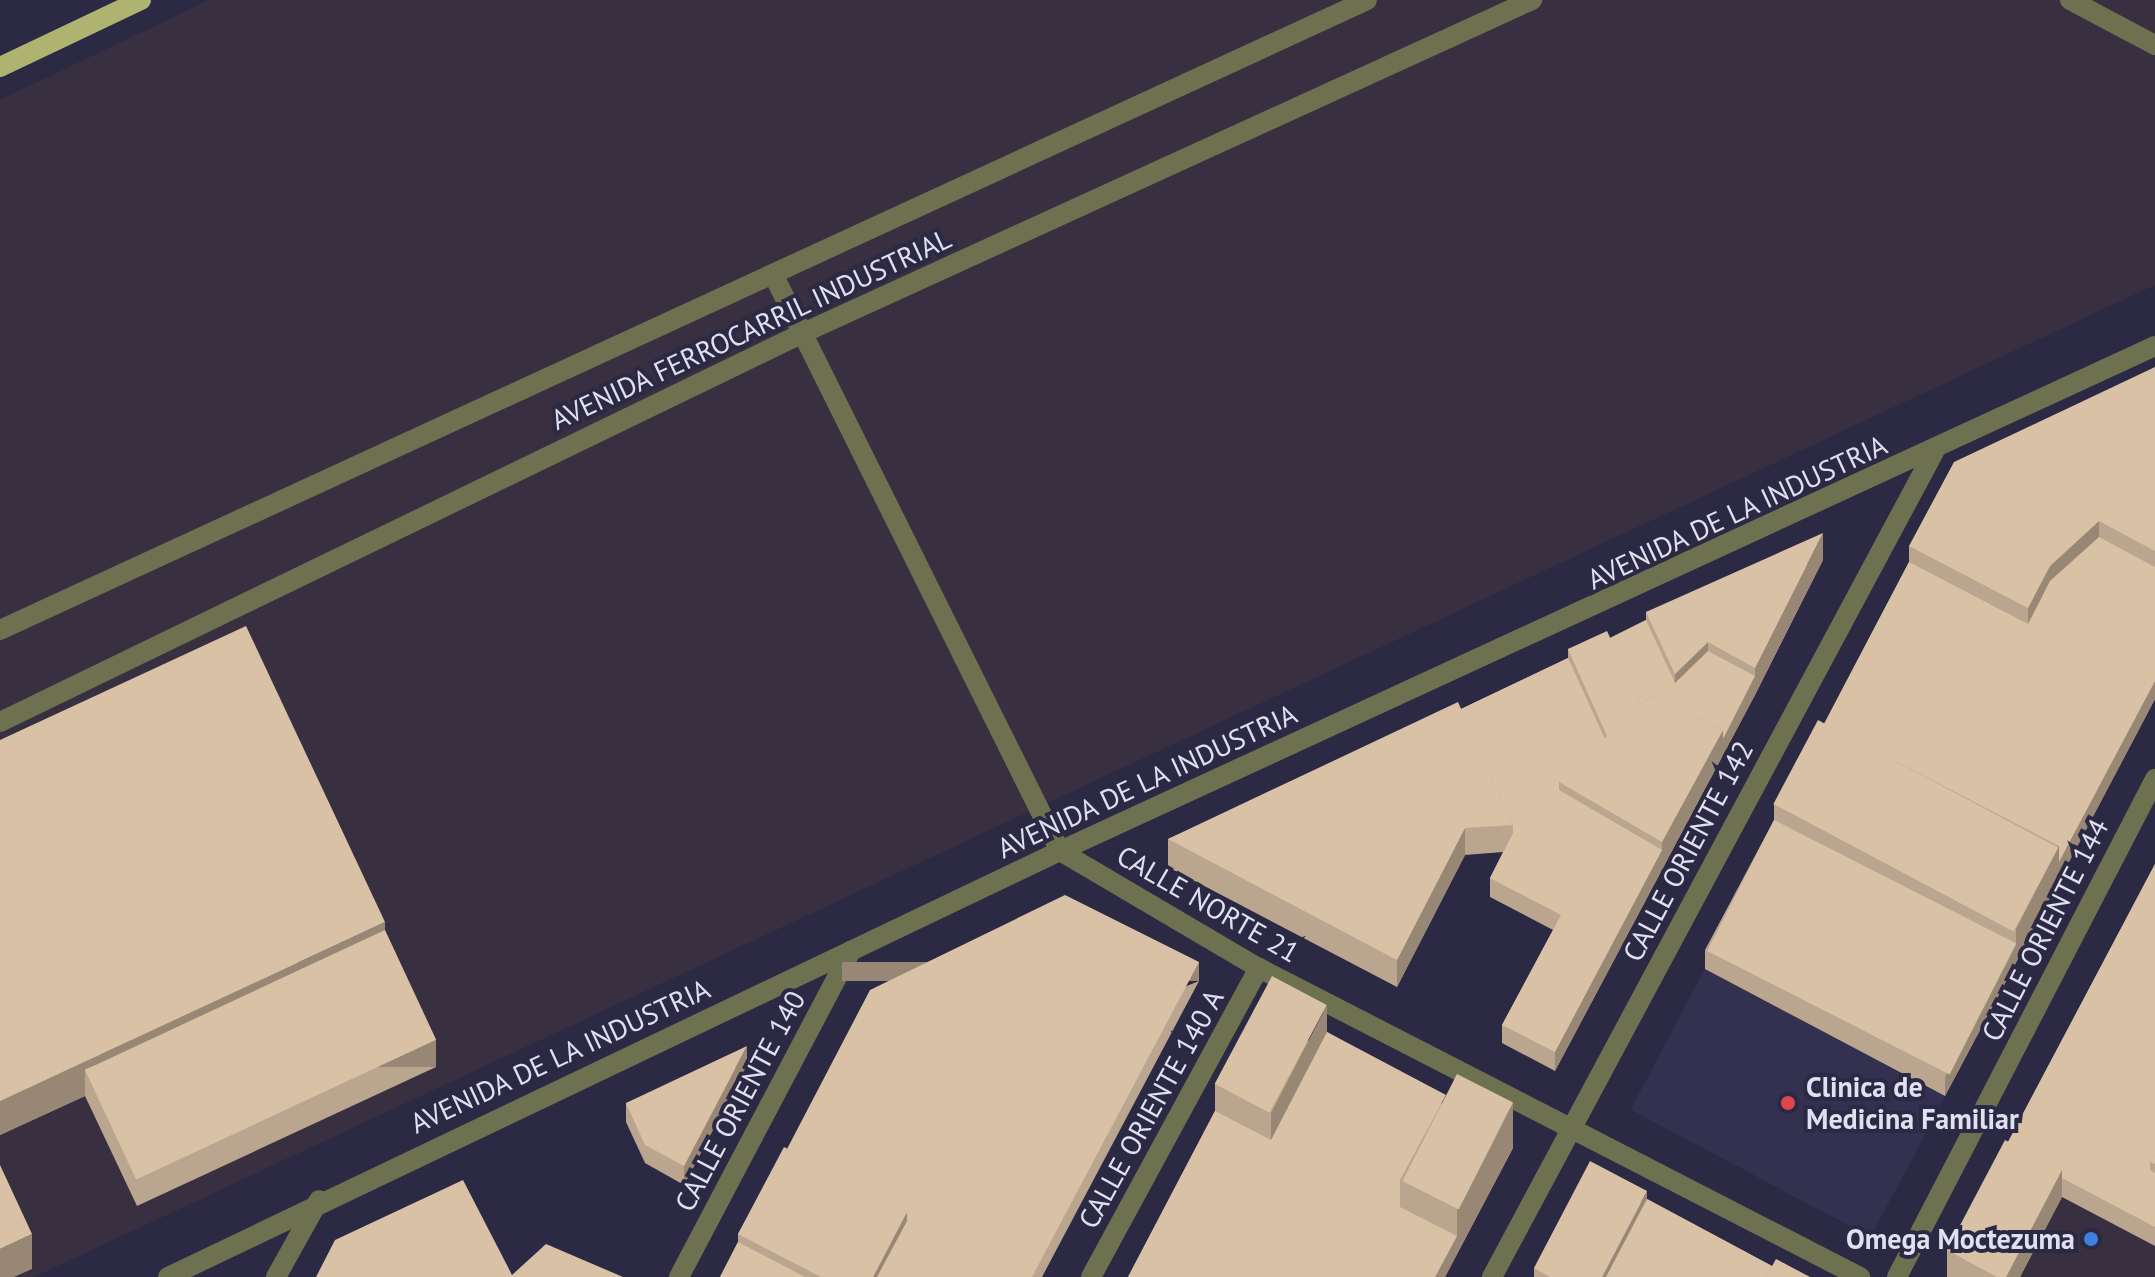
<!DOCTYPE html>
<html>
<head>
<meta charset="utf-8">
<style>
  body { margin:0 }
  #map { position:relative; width:2155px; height:1277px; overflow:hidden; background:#2b2943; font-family:"PT Sans",sans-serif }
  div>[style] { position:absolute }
  .built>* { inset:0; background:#333050; transform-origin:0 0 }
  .industrial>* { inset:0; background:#383041 }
  .minor>* { height:20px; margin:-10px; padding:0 10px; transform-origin:10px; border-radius:10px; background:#6d7150 }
  .major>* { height:20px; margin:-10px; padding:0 10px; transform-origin:10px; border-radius:10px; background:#aeb46f }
  .wall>* { inset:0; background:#baa68e }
  .shaded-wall>* { inset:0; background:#978774; transform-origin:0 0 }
  .building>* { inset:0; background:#d8c1a5; transform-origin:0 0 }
  .dots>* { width:22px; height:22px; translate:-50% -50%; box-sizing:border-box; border:4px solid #2b2943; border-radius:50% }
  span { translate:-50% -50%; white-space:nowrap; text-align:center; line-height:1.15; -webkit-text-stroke:8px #2b2943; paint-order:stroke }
  .street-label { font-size:28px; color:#e0e0f1 }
  .poi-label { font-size:28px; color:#e0e0f1; font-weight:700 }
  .left { translate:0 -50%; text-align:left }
  .right { translate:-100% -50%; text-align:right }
</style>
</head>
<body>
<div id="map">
  <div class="built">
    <i style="left:1705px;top:969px;width:272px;height:159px;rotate:28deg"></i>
  </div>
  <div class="industrial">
    <i style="clip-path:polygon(209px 0,2155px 0,2155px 285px,34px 1277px,0 1277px,0 100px)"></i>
    <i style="clip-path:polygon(2062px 1197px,2155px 1246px,2155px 1277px,2020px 1277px)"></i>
  </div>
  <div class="minor">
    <i style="left:2070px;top:0;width:96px;rotate:27.9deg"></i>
    <i style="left:773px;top:274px;width:644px;rotate:63.55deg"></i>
    <i style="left:1060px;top:851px;width:231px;rotate:30.5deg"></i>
    <i style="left:1259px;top:968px;width:676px;rotate:27.21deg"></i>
    <i style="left:0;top:630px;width:1505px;rotate:-24.74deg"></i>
    <i style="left:0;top:722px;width:890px;rotate:-25.85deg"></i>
    <i style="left:801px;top:334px;width:804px;rotate:-24.56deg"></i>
    <i style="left:168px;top:1277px;width:989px;rotate:-25.53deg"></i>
    <i style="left:1060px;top:851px;width:1206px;rotate:-24.76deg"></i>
    <i style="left:276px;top:1277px;width:88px;rotate:-60.8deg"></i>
    <i style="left:679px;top:1277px;width:369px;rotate:-62.2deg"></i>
    <i style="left:1091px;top:1277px;width:352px;rotate:-61.5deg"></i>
    <i style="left:1492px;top:1277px;width:936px;rotate:-61.82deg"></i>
    <i style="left:1897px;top:1277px;width:561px;rotate:-62.61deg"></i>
  </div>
  <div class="major">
    <i style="left:0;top:67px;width:156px;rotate:-25.4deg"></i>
  </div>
  <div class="wall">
    <i style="clip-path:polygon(2155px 367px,2155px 699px,1945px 1096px,1705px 969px,1705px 950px,1774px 820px,1774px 804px,1824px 724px,1909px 562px,1909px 546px)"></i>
    <i style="clip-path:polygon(1823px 560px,1755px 695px,1555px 1071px,1502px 1043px,1502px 1025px,1553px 930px,1490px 897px,1490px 878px,1503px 852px,1465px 855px,1397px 987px,1168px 867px,1168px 839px,1461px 709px,1568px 658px,1568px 649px,1610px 638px,1646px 620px,1646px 612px)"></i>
    <i style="clip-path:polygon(0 740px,436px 1067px,137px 1206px,85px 1096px,0 1135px)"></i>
    <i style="clip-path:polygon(2155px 864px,2155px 1246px,2062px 1197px,2020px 1277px,1947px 1277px,1947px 1250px,2008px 1142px)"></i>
    <i style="clip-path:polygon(1199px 981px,1042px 1277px,720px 1277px,738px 1242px,738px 1234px,787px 1149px)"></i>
    <i style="clip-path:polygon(1327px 1032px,1513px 1148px,1445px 1277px,1128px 1277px,1215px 1111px,1215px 1084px)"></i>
    <i style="clip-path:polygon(747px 1065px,684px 1185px,645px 1163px,626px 1122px,626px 1103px)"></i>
    <i style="clip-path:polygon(1647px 1199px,1772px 1266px,1810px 1277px,1534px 1277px,1534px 1268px)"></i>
  </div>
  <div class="shaded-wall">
    <i style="clip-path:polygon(2099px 521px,2099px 556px,2028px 643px,2028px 608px,2050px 566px)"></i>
    <i style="clip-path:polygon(1823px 533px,1823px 560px,1755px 695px,1755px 668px)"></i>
    <i style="clip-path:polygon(1708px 642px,1708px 670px,1675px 701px,1675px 674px)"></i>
    <i style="clip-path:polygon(1755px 676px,1755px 695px,1555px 1071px,1555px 1052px,1662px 850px,1662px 842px,1723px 730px)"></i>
    <i style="clip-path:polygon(2155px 681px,2155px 699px,2016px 963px,2016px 929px,2059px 846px)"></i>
    <i style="clip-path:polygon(1465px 828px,1465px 855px,1397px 987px,1397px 960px)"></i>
    <i style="clip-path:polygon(385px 922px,385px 957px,85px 1069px,85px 1096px,0 1135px,0 1101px)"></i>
    <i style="clip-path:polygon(2016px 944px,2016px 963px,1945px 1096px,1945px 1077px)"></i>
    <i style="left:1199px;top:962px;width:19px;height:357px;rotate:90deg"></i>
    <i style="clip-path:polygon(1327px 1005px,1327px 1051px,1271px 1159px,1271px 1113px)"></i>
    <i style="left:436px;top:1040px;width:27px;height:330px;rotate:90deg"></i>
    <i style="clip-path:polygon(747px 1046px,747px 1065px,684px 1185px,684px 1166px)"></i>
    <i style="clip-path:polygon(1513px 1103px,1513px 1148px,1445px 1277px,1435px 1277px,1457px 1236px,1457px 1209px)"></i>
    <i style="clip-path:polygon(2062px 1170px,2062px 1197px,2020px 1277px,2006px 1277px)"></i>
    <i style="clip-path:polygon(1647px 1191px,1647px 1218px,1616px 1277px,1602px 1277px)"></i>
    <i style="clip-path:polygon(907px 1212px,907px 1240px,887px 1277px,873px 1277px)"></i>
    <i style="clip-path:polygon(32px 1234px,32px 1269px,14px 1277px,0 1277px,0 1249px)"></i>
  </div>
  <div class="building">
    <i style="clip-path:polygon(2155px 367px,2155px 551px,2099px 521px,2050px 566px,2028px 608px,1909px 546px,1954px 462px)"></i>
    <i style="clip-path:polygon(1823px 533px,1755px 668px,1708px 642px,1675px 674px,1646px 612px)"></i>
    <i style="clip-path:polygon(2099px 537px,2155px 567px,2155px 681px,2059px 862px,2059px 846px,1824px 724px,1909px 562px,2028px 624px,2050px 581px)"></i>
    <i style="clip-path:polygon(1646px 620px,1675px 683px,1708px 651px,1755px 676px,1723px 739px,1723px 730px,1650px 696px,1641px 705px,1610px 638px)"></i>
    <i style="clip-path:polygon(246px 626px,385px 922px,0 1101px,0 740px)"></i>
    <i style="clip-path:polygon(1607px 631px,1641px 705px,1650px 696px,1723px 730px,1662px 842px,1559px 782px,1607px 736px,1568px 649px)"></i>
    <i style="clip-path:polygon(1568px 658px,1605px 739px,1559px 782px,1559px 790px,1662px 850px,1555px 1052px,1502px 1025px,1561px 915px,1490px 878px,1513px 833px,1513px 825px,1461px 709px)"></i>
    <i style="clip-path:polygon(1458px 702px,1513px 825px,1465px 828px,1397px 960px,1168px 839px)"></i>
    <i style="left:1818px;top:720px;width:272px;height:95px;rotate:28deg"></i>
    <i style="left:1774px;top:820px;width:272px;height:147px;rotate:27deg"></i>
    <i style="clip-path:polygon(2155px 864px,2155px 1152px,2150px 1162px,2150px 1170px,2155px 1173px,2155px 1227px,2062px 1178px,2062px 1170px,2008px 1142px)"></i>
    <i style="clip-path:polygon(1065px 895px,1199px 962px,1032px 1277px,877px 1277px,907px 1221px,907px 1212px,787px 1149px,870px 990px)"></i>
    <i style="left:385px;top:930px;width:121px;height:331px;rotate:65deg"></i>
    <i style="left:1272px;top:976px;width:62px;height:122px;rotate:28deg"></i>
    <i style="clip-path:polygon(1327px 1032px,1446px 1095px,1400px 1180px,1400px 1207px,1457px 1236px,1435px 1277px,1128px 1277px,1215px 1111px,1271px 1140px)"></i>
    <i style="clip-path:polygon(747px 1046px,684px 1166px,645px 1145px,626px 1103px)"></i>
    <i style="left:1457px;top:1074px;width:63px;height:120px;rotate:27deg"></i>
    <i style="clip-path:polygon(2005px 1140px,2062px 1170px,2006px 1277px,1997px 1277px,1947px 1250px)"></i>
    <i style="clip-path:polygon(784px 1147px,907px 1212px,873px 1277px,821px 1277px,738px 1234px)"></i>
    <i style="clip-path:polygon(2155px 1152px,2155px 1164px,2150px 1162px)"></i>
    <i style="clip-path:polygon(1590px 1161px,1647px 1191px,1602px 1277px,1550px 1277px,1534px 1268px)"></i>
    <i style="clip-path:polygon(0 1165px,32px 1234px,0 1249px)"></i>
    <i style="clip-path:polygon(463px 1180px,512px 1275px,546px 1244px,623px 1277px,316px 1277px,335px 1240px)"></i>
    <i style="clip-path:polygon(1647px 1199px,1772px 1266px,1766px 1277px,1606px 1277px)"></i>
    <i style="clip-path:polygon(738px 1242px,805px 1277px,720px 1277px)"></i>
    <i style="clip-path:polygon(1776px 1259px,1810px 1277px,1766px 1277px)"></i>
  </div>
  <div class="dots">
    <i style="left:1788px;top:1103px;background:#e0444e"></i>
    <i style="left:2091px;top:1239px;background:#3f7fe0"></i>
  </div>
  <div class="street-label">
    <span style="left:751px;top:329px;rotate:-25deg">AVENIDA FERROCARRIL INDUSTRIAL</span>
    <span style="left:1737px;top:512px;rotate:-25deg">AVENIDA DE LA INDUSTRIA</span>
    <span style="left:1147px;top:781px;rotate:-25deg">AVENIDA DE LA INDUSTRIA</span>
    <span style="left:1688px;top:851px;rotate:-62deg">CALLE ORIENTE 142</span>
    <span style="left:1208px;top:904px;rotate:30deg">CALLE NORTE 21</span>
    <span style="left:2045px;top:930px;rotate:-63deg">CALLE ORIENTE 144</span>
    <span style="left:560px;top:1056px;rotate:-25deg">AVENIDA DE LA INDUSTRIA</span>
    <span style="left:740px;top:1101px;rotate:-62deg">CALLE ORIENTE 140</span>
    <span style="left:1151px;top:1109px;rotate:-61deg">CALLE ORIENTE 140 A</span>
  </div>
  <div class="poi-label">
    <span class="left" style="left:1806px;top:1103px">Clinica de<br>Medicina Familiar</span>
    <span class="right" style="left:2075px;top:1239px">Omega Moctezuma</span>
  </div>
</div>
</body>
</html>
